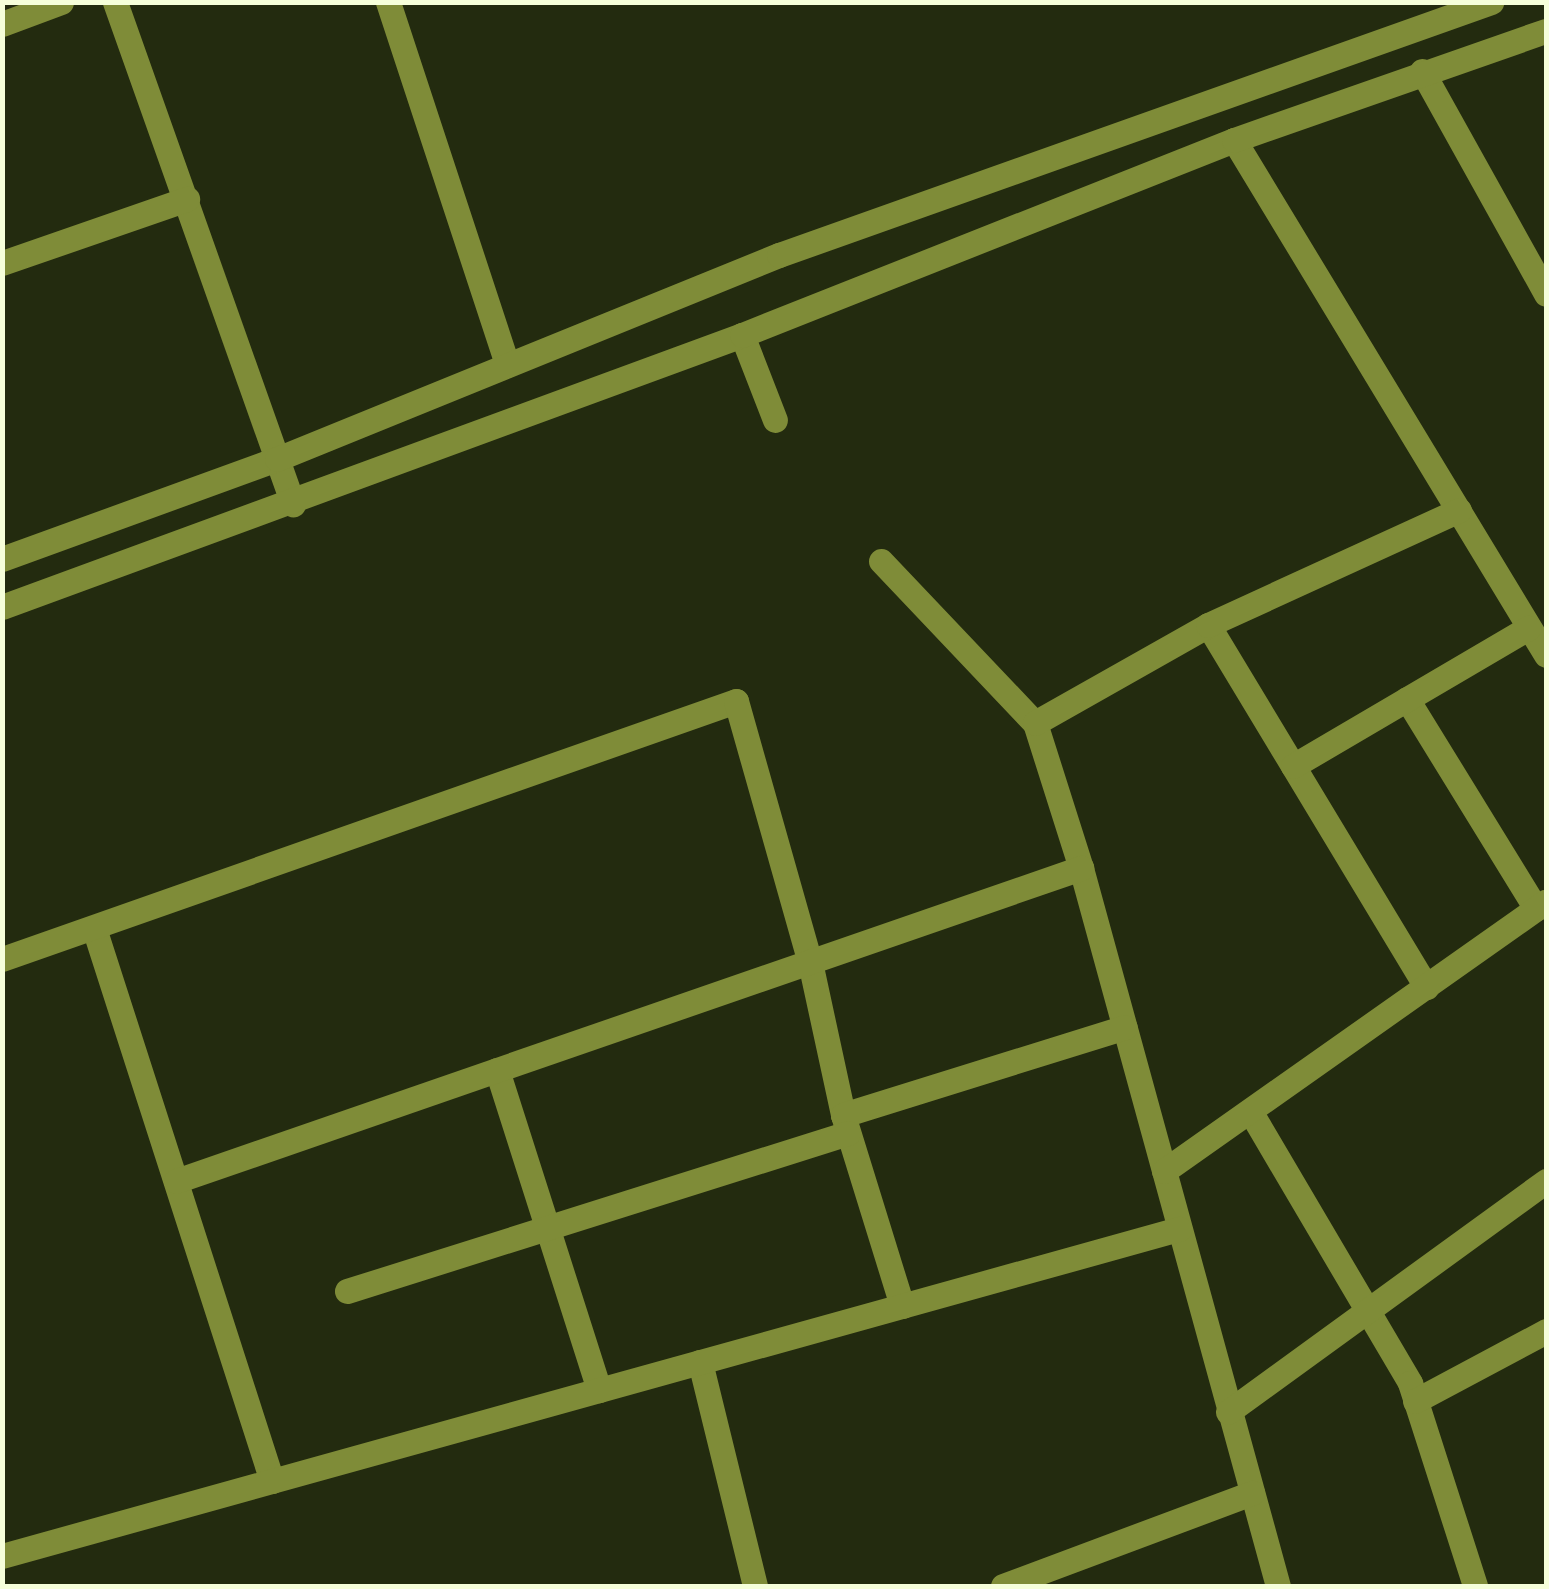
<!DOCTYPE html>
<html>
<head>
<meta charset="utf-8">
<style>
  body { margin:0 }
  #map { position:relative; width:1549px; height:1589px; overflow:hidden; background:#232b0f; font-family:Rubik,sans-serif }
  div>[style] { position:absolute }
  .minor>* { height:25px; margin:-12.5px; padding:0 12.5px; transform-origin:12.5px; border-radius:12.5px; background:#7f8c38 }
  span { translate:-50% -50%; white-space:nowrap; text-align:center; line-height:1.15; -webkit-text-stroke:8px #232b0f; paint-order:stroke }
  .frame { position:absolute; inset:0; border:5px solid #f6ffda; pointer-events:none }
</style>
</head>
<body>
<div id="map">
  <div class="minor">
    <i style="left:115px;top:2px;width:533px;rotate:70.48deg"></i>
    <i style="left:388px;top:2px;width:382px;rotate:71.8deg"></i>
    <i style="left:2px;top:24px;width:63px;rotate:-20.4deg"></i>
    <i style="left:1422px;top:71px;width:255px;rotate:60.9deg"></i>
    <i style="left:1234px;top:140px;width:602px;rotate:58.79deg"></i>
    <i style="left:2px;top:263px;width:196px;rotate:-19.1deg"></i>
    <i style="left:742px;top:335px;width:91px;rotate:68.8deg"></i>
    <i style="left:2px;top:559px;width:293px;rotate:-20deg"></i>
    <i style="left:277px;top:459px;width:542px;rotate:-22.12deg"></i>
    <i style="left:779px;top:255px;width:756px;rotate:-19.56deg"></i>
    <i style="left:881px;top:561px;width:224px;rotate:46.5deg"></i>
    <i style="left:1035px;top:723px;width:152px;rotate:72.4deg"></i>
    <i style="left:1081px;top:868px;width:745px;rotate:74.66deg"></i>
    <i style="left:2px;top:607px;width:788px;rotate:-20.18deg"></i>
    <i style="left:742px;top:335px;width:529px;rotate:-21.62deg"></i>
    <i style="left:1234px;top:140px;width:330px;rotate:-19.3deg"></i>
    <i style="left:1208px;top:625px;width:423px;rotate:58.9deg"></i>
    <i style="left:1407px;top:699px;width:246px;rotate:58.4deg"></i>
    <i style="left:1035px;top:723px;width:199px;rotate:-29.5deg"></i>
    <i style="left:1208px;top:625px;width:276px;rotate:-24.6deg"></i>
    <i style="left:1293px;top:766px;width:273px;rotate:-30.4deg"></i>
    <i style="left:94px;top:928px;width:581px;rotate:72.16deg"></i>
    <i style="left:2px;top:959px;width:778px;rotate:-19.37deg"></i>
    <i style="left:736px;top:701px;width:271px;rotate:74.2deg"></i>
    <i style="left:810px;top:962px;width:157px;rotate:77.8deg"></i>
    <i style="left:843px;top:1115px;width:200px;rotate:72.8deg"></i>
    <i style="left:497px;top:1070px;width:336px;rotate:72.3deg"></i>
    <i style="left:1250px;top:1111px;width:316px;rotate:59.5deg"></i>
    <i style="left:1410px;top:1383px;width:213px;rotate:72.2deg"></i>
    <i style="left:843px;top:1115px;width:295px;rotate:-17.3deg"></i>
    <i style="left:1164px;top:1171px;width:467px;rotate:-35.2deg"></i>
    <i style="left:176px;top:1181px;width:958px;rotate:-19.08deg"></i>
    <i style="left:347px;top:1291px;width:525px;rotate:-17.5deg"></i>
    <i style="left:700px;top:1362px;width:231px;rotate:76.2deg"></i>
    <i style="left:1415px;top:1401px;width:149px;rotate:-28.1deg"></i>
    <i style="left:1228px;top:1412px;width:393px;rotate:-36deg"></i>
    <i style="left:2px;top:1556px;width:1222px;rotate:-15.53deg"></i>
    <i style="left:1003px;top:1586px;width:266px;rotate:-20.5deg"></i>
  </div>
  <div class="frame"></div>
</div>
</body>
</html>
